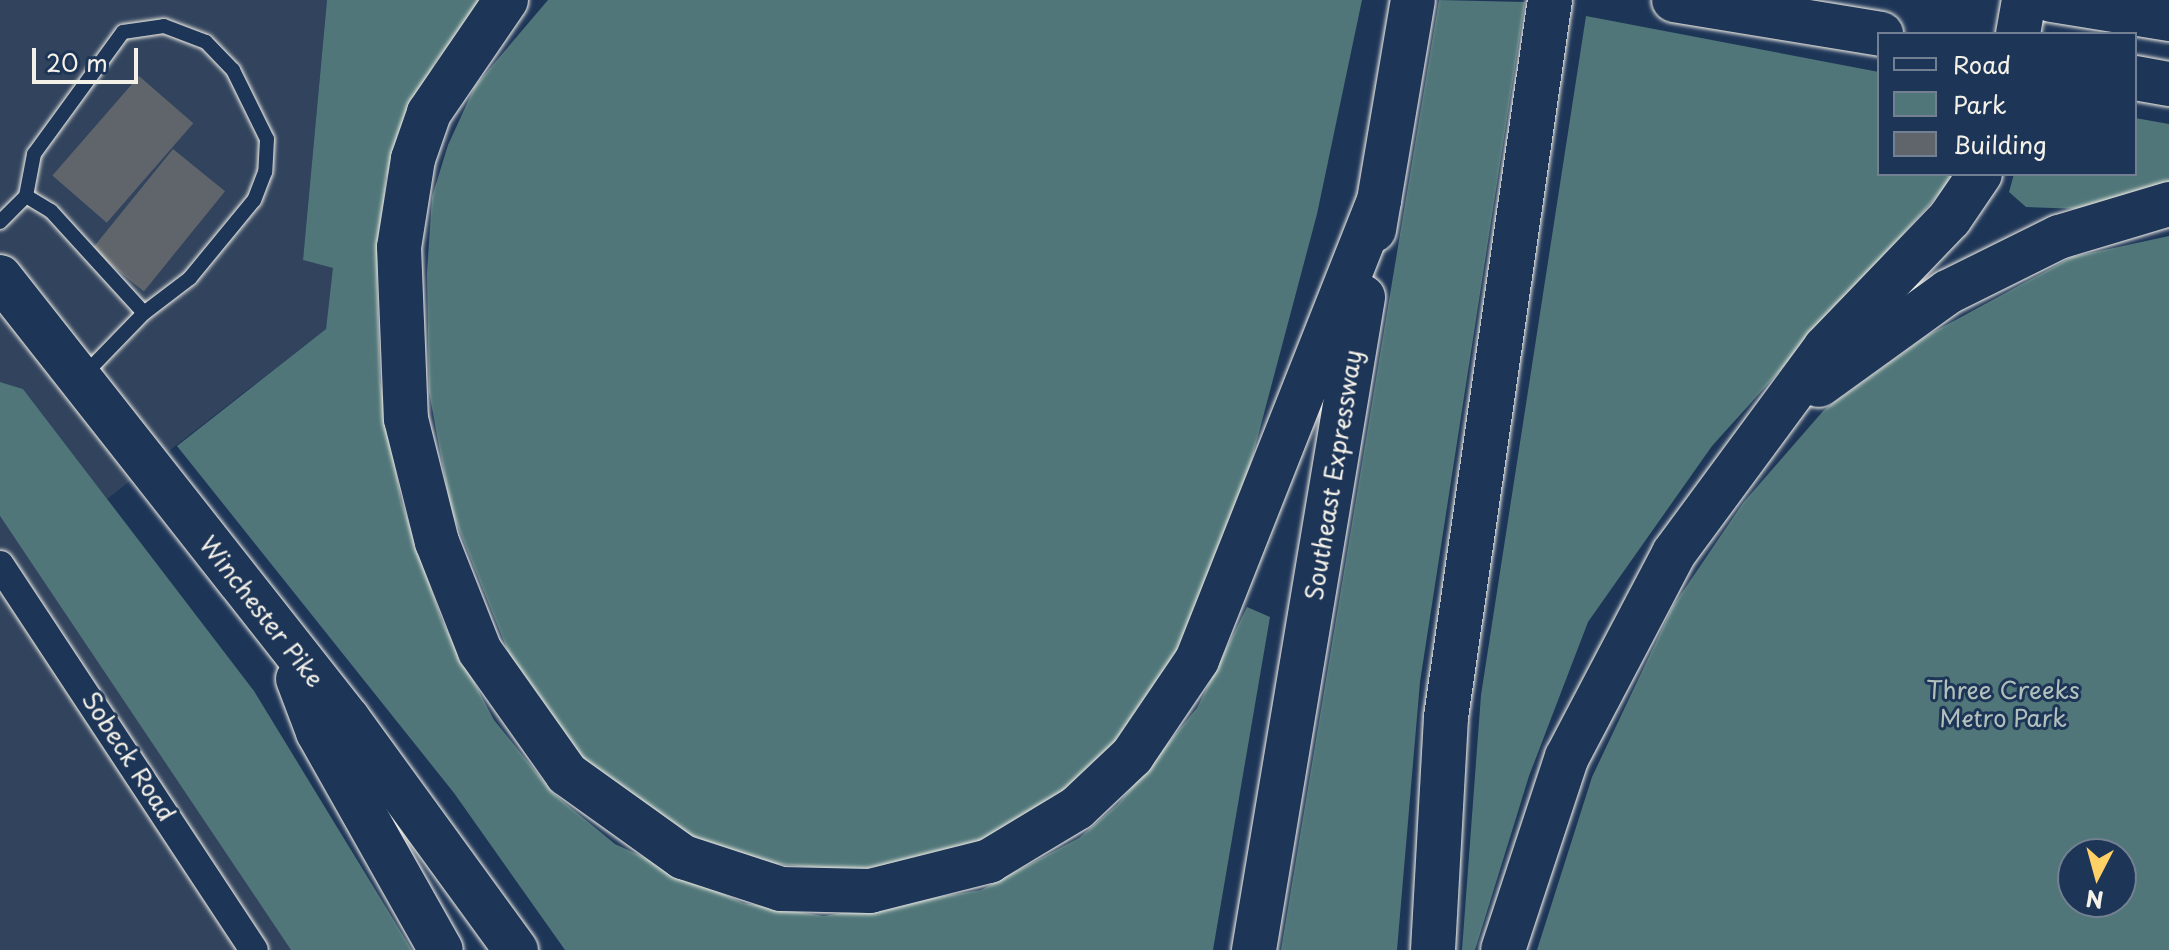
<!DOCTYPE html>
<html>
<head>
<meta charset="utf-8">
<style>
  body { margin:0 }
  #map { position:relative; width:2169px; height:950px; overflow:hidden; background:#1d3557; font-family:"Playpen Sans",sans-serif }
  div>[style] { position:absolute }
  .built>* { inset:0; background:#31435d }
  .green>* { inset:0; background:#507679 }
  .building>* { inset:0; background:#5f656b; transform-origin:0 0 }
  .roads { filter:drop-shadow(0 0 2px #f4f1e8) drop-shadow(0 0 2px #f4f1e8) }
  .lane>* { height:14px; margin:-7px; padding:0 7px; transform-origin:7px; border-radius:7px; background:#1d3557 }
  .street>* { height:28px; margin:-14px; padding:0 14px; transform-origin:14px; border-radius:14px; background:#1d3557 }
  .primary>* { height:44px; margin:-22px; padding:0 22px; transform-origin:22px; border-radius:22px; background:#1d3557 }
  .highway>* { height:44px; margin:-22px; padding:0 22px; transform-origin:22px; border-radius:22px; background:#1d3557 }
  span { translate:-50% -50%; white-space:nowrap; text-align:center; line-height:1.15; -webkit-text-stroke:6px #1d3557; paint-order:stroke }
  .street-label { font-size:24px; color:#f4f1e8 }
  .park-label { font-size:24px; color:#b2c0bc }
  .legend { position:absolute; left:1877px; top:32px; width:260px; height:144px; box-sizing:border-box; background:#1d3557; border:2px solid #738091; margin:0; padding:10px 14px; list-style:none; font-size:24px; color:#f4f1e8 }
  .legend li { display:flex; align-items:center; gap:16px; height:40px }
  .legend b { width:40px; border:2px solid #738091 }
  .north { position:absolute; left:2057px; top:838px; width:80px; height:80px; box-sizing:border-box; background:#1d3557; border:2px solid #738091; border-radius:50%; rotate:186deg; font-size:22px; font-weight:700; line-height:32px; text-align:center; color:#f4f1e8 }
  .north::after { content:''; display:block; margin:auto; width:28px; height:36px; background:#ffd166; clip-path:polygon(50% 0,100% 100%,50% 72%,0 100%) }
  .scale { position:absolute; left:32px; top:48px; width:106px; height:36px; box-sizing:border-box; border:4px solid #f4f1e8; border-top:0; padding-left:10px; font-size:24px; line-height:28px; white-space:nowrap; color:#f4f1e8; -webkit-text-stroke:6px #1d3557; paint-order:stroke }
</style>
</head>
<body>
<div id="map">
  <div class="built">
    <i style="clip-path:polygon(0 0,327px 0,303px 260px,334px 268px,326px 329px,107px 499px,23px 389px,0 382px)"></i>
    <i style="clip-path:polygon(0 516px,280px 927px,291px 950px,0 950px)"></i>
  </div>
  <div class="green">
    <i style="clip-path:polygon(327px 0,484px 0,434px 64px,386px 178px,377px 280px,380px 380px,401px 500px,442px 621px,494px 720px,554px 794px,615px 844px,743px 903px,824px 916px,981px 890px,1079px 838px,1118px 804px,1197px 708px,1247px 607px,1270px 617px,1213px 950px,565px 950px,454px 793px,177px 446px,326px 329px,333px 268px,303px 260px)"></i>
    <i style="clip-path:polygon(548px 0,1362px 0,1317px 214px,1250px 466px,1181px 657px,1143px 718px,1051px 807px,957px 853px,851px 871px,747px 861px,680px 839px,555px 736px,516px 671px,451px 510px,429px 392px,427px 273px,432px 197px,448px 145px,475px 86px)"></i>
    <i style="clip-path:polygon(1439px 0,1525px 2px,1420px 682px,1397px 950px,1281px 950px)"></i>
    <i style="clip-path:polygon(1586px 16px,1879px 72px,1879px 174px,1957px 174px,1712px 446px,1588px 622px,1529px 776px,1475px 950px,1462px 950px,1481px 695px)"></i>
    <i style="clip-path:polygon(2135px 118px,2169px 124px,2169px 188px,2079px 209px,2026px 207px,2009px 192px,2014px 174px,2135px 174px)"></i>
    <i style="clip-path:polygon(evenodd,2169px 236px,2169px 950px,1537px 950px,1592px 777px,1673px 606px,1743px 503px,1824px 410px,1928px 335px,2072px 257px,2169px 236px,2073px 854px,2121px 854px,2121px 902px,2073px 902px,2073px 854px)"></i>
    <i style="clip-path:polygon(0 382px,23px 389px,254px 691px,412px 950px,291px 950px,0 516px)"></i>
  </div>
  <div class="building">
    <i style="left:139px;top:76px;width:72px;height:132px;rotate:41deg"></i>
    <i style="left:173px;top:149px;width:67px;height:129px;rotate:39deg"></i>
  </div>
  <div class="roads">
    <div class="lane">
      <i style="left:26px;top:196px;width:43px;rotate:-79.2deg"></i>
      <i style="left:34px;top:154px;width:151px;rotate:-53.9deg"></i>
      <i style="left:123px;top:32px;width:41px;rotate:-8.3deg"></i>
      <i style="left:164px;top:26px;width:45px;rotate:20.9deg"></i>
      <i style="left:206px;top:42px;width:39px;rotate:46deg"></i>
      <i style="left:233px;top:70px;width:77px;rotate:63.8deg"></i>
      <i style="left:267px;top:139px;width:33px;rotate:93deg"></i>
      <i style="left:265px;top:172px;width:30px;rotate:111deg"></i>
      <i style="left:254px;top:200px;width:101px;rotate:129.4deg"></i>
      <i style="left:190px;top:278px;width:58px;rotate:142.7deg"></i>
      <i style="left:0;top:222px;width:37px;rotate:-45deg"></i>
      <i style="left:26px;top:196px;width:29px;rotate:31deg"></i>
      <i style="left:51px;top:211px;width:138px;rotate:47.6deg"></i>
      <i style="left:144px;top:313px;width:88px;rotate:134.1deg"></i>
    </div>
    <div class="street">
      <i style="left:0;top:565px;width:461px;rotate:56.6deg"></i>
    </div>
    <div class="primary">
      <i style="left:1674px;top:0;width:210px;rotate:9.3deg"></i>
      <i style="left:0;top:277px;width:563px;rotate:51.79deg"></i>
      <i style="left:348px;top:719px;width:286px;rotate:54deg"></i>
      <i style="left:298px;top:679px;width:57px;rotate:69.3deg"></i>
      <i style="left:318px;top:732px;width:250px;rotate:60.6deg"></i>
    </div>
    <div class="highway">
      <i style="left:506px;top:0;width:137px;rotate:124.3deg"></i>
      <i style="left:429px;top:113px;width:49px;rotate:109.2deg"></i>
      <i style="left:413px;top:159px;width:89px;rotate:99deg"></i>
      <i style="left:399px;top:247px;width:172px;rotate:87.7deg"></i>
      <i style="left:406px;top:419px;width:127px;rotate:75.9deg"></i>
      <i style="left:437px;top:542px;width:117px;rotate:68.5deg"></i>
      <i style="left:480px;top:651px;width:151px;rotate:54.7deg"></i>
      <i style="left:567px;top:774px;width:143px;rotate:35.6deg"></i>
      <i style="left:683px;top:857px;width:103px;rotate:18.1deg"></i>
      <i style="left:781px;top:889px;width:89px;rotate:1.3deg"></i>
      <i style="left:870px;top:891px;width:123px;rotate:-14.1deg"></i>
      <i style="left:989px;top:861px;width:103px;rotate:-31.1deg"></i>
      <i style="left:1077px;top:808px;width:76px;rotate:-43.4deg"></i>
      <i style="left:1132px;top:756px;width:116px;rotate:-55.9deg"></i>
      <i style="left:1197px;top:660px;width:495px;rotate:-68.4deg"></i>
      <i style="left:2052px;top:0;width:119px;rotate:9.2deg"></i>
      <i style="left:2018px;top:34px;width:35px;rotate:-80deg"></i>
      <i style="left:2135px;top:78px;width:35px;rotate:10deg"></i>
      <i style="left:1374px;top:230px;width:233px;rotate:-80.4deg"></i>
      <i style="left:1819px;top:385px;width:159px;rotate:-35.8deg"></i>
      <i style="left:1948px;top:292px;width:124px;rotate:-26.4deg"></i>
      <i style="left:2059px;top:237px;width:115px;rotate:-16.7deg"></i>
      <i style="left:1254px;top:950px;width:662px;rotate:-80.52deg"></i>
      <i style="left:1433px;top:950px;width:233px;rotate:-86.8deg"></i>
      <i style="left:1446px;top:717px;width:725px;rotate:-81.75deg"></i>
      <i style="left:1503px;top:950px;width:203px;rotate:-71.7deg"></i>
      <i style="left:1567px;top:757px;width:230px;rotate:-62.3deg"></i>
      <i style="left:1674px;top:553px;width:255px;rotate:-53.6deg"></i>
      <i style="left:1825px;top:348px;width:180px;rotate:-46.1deg"></i>
      <i style="left:1950px;top:218px;width:53px;rotate:-55.7deg"></i>
    </div>
  </div>
  <div class="street-label">
    <span style="left:1333px;top:475px;rotate:-81deg">Southeast Expressway</span>
    <span style="left:262px;top:611px;rotate:52deg">Winchester Pike</span>
    <span style="left:129px;top:756px;rotate:57deg">Sobeck Road</span>
  </div>
  <div class="park-label">
    <span style="left:2003px;top:704px">Three Creeks<br>Metro Park</span>
  </div>
  <ul class="legend">
  <li><b style="height:10px;background:#1d3557"></b>Road</li>
  <li><b style="height:22px;background:#507679"></b>Park</li>
  <li><b style="height:22px;background:#5f656b"></b>Building</li>
  </ul>
  <div class="north">N</div>
  <div class="scale">20 m</div>
</div>
</body>
</html>
